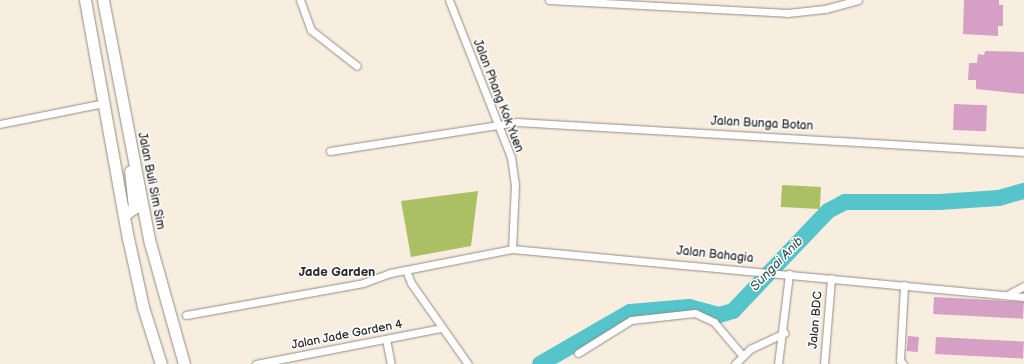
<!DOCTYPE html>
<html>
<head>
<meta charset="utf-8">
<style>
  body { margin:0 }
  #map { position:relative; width:1024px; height:364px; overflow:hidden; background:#f8eedf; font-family:"Balsamiq Sans",sans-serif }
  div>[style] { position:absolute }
  .green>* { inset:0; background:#abc065; transform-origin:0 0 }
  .river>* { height:16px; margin:-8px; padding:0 8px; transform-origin:8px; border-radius:8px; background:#56c4cb }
  .building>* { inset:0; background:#d69fc5; transform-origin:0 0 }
  .roads { filter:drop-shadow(0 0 1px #928c85) drop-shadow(0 0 1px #928c85) }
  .minor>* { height:7px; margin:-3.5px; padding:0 3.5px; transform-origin:3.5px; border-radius:3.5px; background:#fff }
  .primary>* { height:11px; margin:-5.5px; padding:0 5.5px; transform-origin:5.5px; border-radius:5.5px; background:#fff }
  span { translate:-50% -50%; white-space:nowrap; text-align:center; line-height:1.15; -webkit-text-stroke:3px #fff; paint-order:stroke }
  .street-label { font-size:12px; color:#2b2b2b }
  .water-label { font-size:13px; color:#3a6163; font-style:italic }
  .neighbourhood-label { font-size:13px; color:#2b2b2b; font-weight:700 }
</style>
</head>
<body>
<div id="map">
  <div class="green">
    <i style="left:782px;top:185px;width:39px;height:22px;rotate:3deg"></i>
    <i style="clip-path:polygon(478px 191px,471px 246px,411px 257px,401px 201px)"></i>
  </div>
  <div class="river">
    <i style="left:540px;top:364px;width:104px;rotate:-30deg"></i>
    <i style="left:630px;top:312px;width:59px;rotate:-4.8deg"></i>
    <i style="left:689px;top:307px;width:31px;rotate:15deg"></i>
    <i style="left:719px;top:315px;width:15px;rotate:-16deg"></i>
    <i style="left:733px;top:311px;width:138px;rotate:-46.5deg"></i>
    <i style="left:828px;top:211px;width:19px;rotate:-28deg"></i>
    <i style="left:845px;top:202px;width:94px"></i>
    <i style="left:939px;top:202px;width:60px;rotate:-3.8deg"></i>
    <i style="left:999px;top:198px;width:26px;rotate:-16deg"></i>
  </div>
  <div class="building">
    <i style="clip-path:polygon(964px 0,999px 0,999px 5px,1003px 5px,1003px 26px,998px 26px,998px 36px,963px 34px)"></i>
    <i style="clip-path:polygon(985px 51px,1024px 52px,1024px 94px,976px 89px,976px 80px,968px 80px,969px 63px,977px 63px,978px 54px,984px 55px)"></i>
    <i style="left:954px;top:104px;width:33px;height:26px;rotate:2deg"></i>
    <i style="left:934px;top:297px;width:90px;height:17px;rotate:3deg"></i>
    <i style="left:908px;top:336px;width:11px;height:15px;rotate:5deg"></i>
    <i style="left:936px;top:337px;width:88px;height:17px;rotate:3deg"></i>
  </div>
  <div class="roads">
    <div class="minor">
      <i style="left:300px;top:0;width:32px;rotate:70deg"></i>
      <i style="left:311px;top:30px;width:58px;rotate:38deg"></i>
      <i style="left:449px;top:0;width:169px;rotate:68.5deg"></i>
      <i style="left:511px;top:157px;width:27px;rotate:82deg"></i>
      <i style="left:515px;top:184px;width:65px;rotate:92.6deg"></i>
      <i style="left:549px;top:0;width:238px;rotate:3.1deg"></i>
      <i style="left:787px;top:13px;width:38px;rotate:-6deg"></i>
      <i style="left:825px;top:9px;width:34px;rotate:-15deg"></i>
      <i style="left:0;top:124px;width:106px;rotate:-11.4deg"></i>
      <i style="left:330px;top:151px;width:189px;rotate:-8.8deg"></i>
      <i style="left:517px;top:122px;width:508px;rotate:3.39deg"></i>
      <i style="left:406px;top:270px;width:14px;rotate:69deg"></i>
      <i style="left:411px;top:283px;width:99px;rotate:54.9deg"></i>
      <i style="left:1009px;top:294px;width:17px;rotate:-28deg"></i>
      <i style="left:186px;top:315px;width:180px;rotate:-10.2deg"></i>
      <i style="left:363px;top:283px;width:29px;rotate:-20deg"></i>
      <i style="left:390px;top:273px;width:124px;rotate:-11.1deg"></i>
      <i style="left:512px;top:249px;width:514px;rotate:5.36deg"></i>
      <i style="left:386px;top:339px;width:25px;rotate:79deg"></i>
      <i style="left:578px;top:353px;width:62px;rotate:-31.9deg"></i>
      <i style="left:631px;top:320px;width:64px;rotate:-6.2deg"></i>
      <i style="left:695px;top:313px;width:21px;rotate:25deg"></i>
      <i style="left:714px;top:322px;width:43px;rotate:49.7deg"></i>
      <i style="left:256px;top:364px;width:188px;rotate:-11deg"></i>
      <i style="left:735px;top:364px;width:21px;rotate:-45deg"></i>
      <i style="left:750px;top:349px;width:38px;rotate:-25deg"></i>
      <i style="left:778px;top:364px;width:91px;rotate:-83deg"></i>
      <i style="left:824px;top:364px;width:86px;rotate:-85.3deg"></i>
      <i style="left:903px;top:364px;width:5px;rotate:-127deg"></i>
      <i style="left:900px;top:360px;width:75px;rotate:-86.9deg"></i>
    </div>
    <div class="primary">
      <i style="left:85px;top:0;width:242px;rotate:79.8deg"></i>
      <i style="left:128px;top:238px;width:71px;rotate:77.7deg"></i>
      <i style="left:143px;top:307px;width:60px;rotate:72.5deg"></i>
      <i style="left:103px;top:0;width:248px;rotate:79.1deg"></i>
      <i style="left:150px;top:243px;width:126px;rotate:74.3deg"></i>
      <i style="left:124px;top:215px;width:12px;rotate:-35deg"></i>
      <i style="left:134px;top:208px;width:37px;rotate:-96deg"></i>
    </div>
  </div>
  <div class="street-label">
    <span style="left:498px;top:96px;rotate:69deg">Jalan Phang Kok Yuen</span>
    <span style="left:762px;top:124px;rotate:3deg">Jalan Bunga Botan</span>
    <span style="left:151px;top:181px;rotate:79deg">Jalan Buli Sim Sim</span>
    <span style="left:715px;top:255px;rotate:6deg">Jalan Bahagia</span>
    <span style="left:816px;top:320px;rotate:-85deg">Jalan BDC</span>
    <span style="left:347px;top:335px;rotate:-11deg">Jalan Jade Garden 4</span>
  </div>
  <div class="water-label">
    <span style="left:777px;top:264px;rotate:-46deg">Sungai Anib</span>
  </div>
  <div class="neighbourhood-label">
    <span style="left:337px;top:272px">Jade Garden</span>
  </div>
</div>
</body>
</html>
